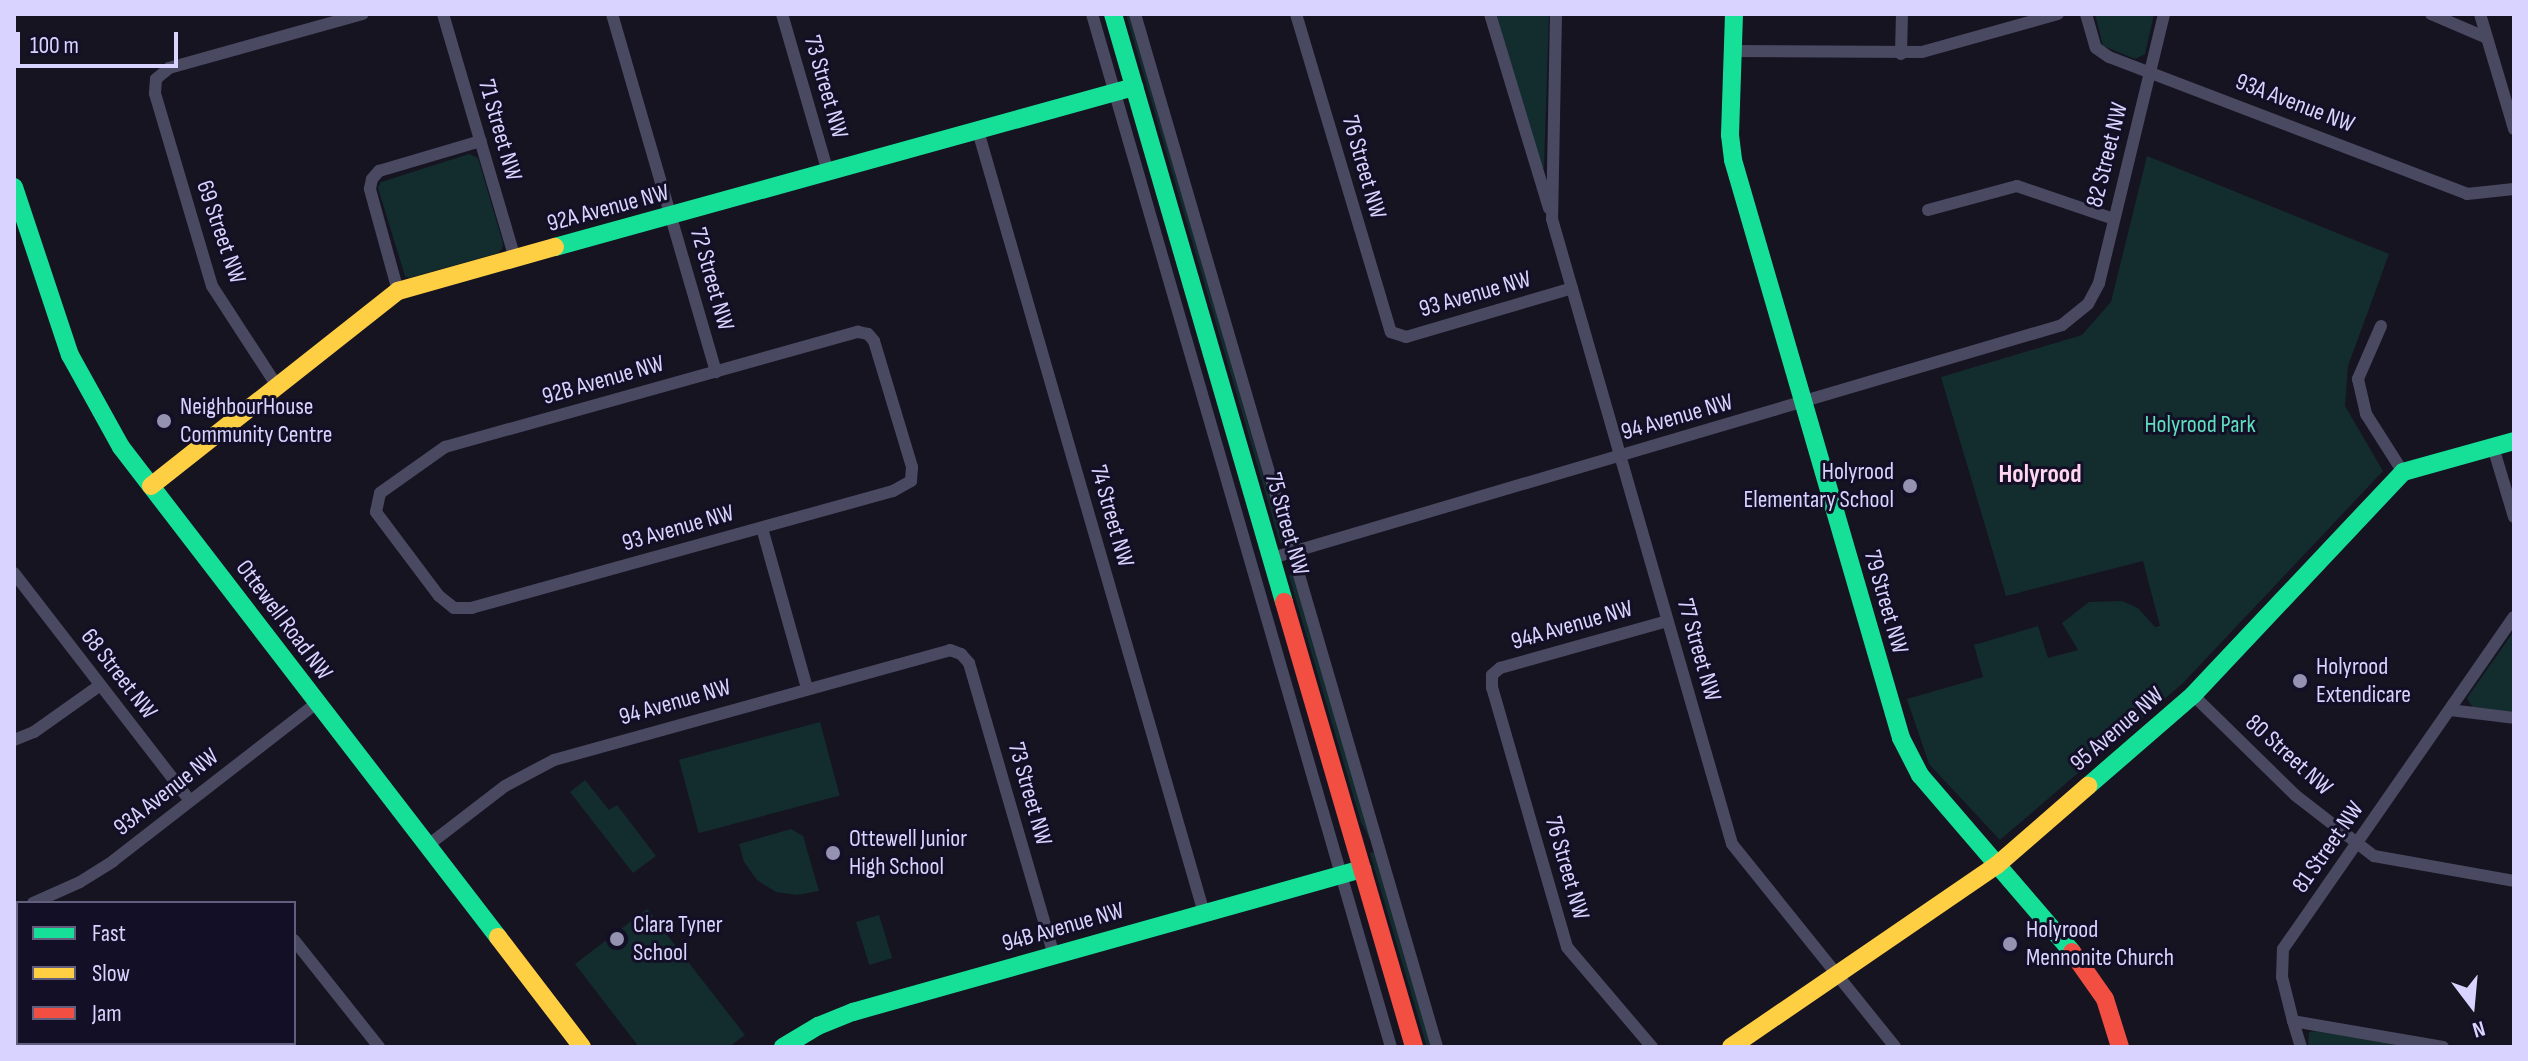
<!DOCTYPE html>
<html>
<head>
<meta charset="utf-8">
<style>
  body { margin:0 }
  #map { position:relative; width:2528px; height:1061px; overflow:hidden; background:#161421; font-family:"Sofia Sans Condensed",sans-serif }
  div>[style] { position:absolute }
  .green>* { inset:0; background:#132c2d; transform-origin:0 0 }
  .street>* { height:12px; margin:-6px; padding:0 6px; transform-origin:6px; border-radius:6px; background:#4a4962 }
  .fast>* { height:18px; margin:-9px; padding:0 9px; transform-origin:9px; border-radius:9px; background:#16e098 }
  .slow>* { height:18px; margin:-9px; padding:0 9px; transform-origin:9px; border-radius:9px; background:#ffcf43 }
  .jam>* { height:18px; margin:-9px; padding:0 9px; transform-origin:9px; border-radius:9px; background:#f24e42 }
  .dots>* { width:22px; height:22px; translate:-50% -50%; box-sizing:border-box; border:4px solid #130f26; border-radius:50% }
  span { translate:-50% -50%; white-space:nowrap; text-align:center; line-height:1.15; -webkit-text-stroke:6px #130f26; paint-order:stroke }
  .street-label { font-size:24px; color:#d9d4ff }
  .poi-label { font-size:24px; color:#d9d4ff }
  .left { translate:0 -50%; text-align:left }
  .right { translate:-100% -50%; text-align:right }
  .park-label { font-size:24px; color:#5fe0c0 }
  .neighbourhood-label { font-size:26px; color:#ffd6f0; font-weight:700 }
  .frame { position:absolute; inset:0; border:16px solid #d9d4ff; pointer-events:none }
  .legend { position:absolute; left:16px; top:901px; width:280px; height:144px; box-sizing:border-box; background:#130f26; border:2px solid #625e7d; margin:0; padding:10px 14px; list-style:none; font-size:24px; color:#d9d4ff }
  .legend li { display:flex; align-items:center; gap:16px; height:40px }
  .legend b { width:40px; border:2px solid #625e7d }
  .north { position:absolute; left:2432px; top:965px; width:80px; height:80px; -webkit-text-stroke:6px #130f26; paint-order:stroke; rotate:164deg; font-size:22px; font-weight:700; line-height:32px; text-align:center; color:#d9d4ff }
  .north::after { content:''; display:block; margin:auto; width:28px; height:36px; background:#d9d4ff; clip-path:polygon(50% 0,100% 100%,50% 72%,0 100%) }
  .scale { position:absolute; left:16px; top:32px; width:162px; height:36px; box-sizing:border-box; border:4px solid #d9d4ff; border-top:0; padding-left:10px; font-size:24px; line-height:28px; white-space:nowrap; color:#d9d4ff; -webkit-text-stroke:6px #130f26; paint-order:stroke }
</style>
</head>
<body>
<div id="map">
  <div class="green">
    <i style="clip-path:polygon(1126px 14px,1131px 14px,1283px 544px,1280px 543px)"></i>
    <i style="clip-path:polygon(1496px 14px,1549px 14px,1544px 168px,1541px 168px)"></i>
    <i style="clip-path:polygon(2095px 14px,2154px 14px,2145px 54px,2135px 59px,2103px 46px)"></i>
    <i style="clip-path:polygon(469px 154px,478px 158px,503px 243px,502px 249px,498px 253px,409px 278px,405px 276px,378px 188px,381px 182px)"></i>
    <i style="clip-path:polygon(2147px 156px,2389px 254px,2348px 366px,2345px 406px,2383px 471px,2182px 684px,2000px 840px,1929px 764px,1907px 699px,1983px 677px,1974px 645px,2038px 626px,2048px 658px,2078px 650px,2062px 623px,2089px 602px,2122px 601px,2138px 608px,2155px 627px,2160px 626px,2143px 561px,2006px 596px,1941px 377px,2082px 335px,2111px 302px)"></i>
    <i style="clip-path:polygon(1292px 571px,1373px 845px,1361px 822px,1289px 576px)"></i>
    <i style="clip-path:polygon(2514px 631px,2514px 713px,2473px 708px,2467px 698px)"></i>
    <i style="left:820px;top:722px;width:76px;height:146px;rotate:75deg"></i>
    <i style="clip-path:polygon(585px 780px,609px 810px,617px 805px,656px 856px,633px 873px,570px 792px)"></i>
    <i style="clip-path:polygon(791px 829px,803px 836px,819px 891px,797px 895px,776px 892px,757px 880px,744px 862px,739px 844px)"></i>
    <i style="clip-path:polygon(1374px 852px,1432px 1047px,1427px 1047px,1370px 853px)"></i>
    <i style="clip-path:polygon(647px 909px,745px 1035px,729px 1047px,639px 1047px,575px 964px)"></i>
    <i style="left:879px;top:915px;width:45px;height:24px;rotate:73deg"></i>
    <i style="clip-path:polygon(2317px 1031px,2379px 1042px,2405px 1047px,2308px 1047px,2309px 1032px)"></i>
  </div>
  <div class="street">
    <i style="left:443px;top:14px;width:255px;rotate:73.6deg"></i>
    <i style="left:612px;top:14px;width:373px;rotate:73.8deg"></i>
    <i style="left:782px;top:14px;width:165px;rotate:73.8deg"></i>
    <i style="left:1092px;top:14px;width:1075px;rotate:73.86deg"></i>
    <i style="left:1135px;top:14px;width:1076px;rotate:73.7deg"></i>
    <i style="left:1296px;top:14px;width:332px;rotate:73.4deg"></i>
    <i style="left:1391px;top:332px;width:16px;rotate:18deg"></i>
    <i style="left:1406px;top:337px;width:173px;rotate:-16.4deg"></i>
    <i style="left:1490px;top:14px;width:203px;rotate:73.1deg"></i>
    <i style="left:1556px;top:14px;width:205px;rotate:91.1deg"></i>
    <i style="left:1552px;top:219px;width:650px;rotate:73.93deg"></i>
    <i style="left:1732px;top:844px;width:260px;rotate:51.2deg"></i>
    <i style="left:2086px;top:14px;width:35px;rotate:74deg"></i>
    <i style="left:2096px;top:48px;width:16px;rotate:35deg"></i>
    <i style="left:2109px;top:57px;width:383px;rotate:20.9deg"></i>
    <i style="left:2467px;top:194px;width:47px;rotate:-6.1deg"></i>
    <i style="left:2431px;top:14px;width:61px;rotate:23.2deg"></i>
    <i style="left:2480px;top:14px;width:120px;rotate:73.5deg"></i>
    <i style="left:1733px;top:51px;width:189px;rotate:0.3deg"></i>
    <i style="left:1922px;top:52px;width:141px;rotate:-15.6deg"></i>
    <i style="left:1901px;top:54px;width:40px;rotate:-88.6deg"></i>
    <i style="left:978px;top:131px;width:814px;rotate:73.88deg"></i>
    <i style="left:1928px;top:210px;width:92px;rotate:-15.1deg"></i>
    <i style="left:2017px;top:186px;width:102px;rotate:18.8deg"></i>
    <i style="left:398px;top:291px;width:106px;rotate:-105.4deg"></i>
    <i style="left:370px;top:189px;width:10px;rotate:-79deg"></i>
    <i style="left:372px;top:179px;width:11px;rotate:-49deg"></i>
    <i style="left:379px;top:171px;width:106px;rotate:-16.4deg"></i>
    <i style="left:2381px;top:326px;width:58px;rotate:113.5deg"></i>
    <i style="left:2358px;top:379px;width:36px;rotate:77deg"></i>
    <i style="left:2366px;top:414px;width:69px;rotate:57.5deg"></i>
    <i style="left:858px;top:332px;width:10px;rotate:11deg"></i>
    <i style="left:868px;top:334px;width:9px;rotate:49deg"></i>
    <i style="left:874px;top:341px;width:132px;rotate:73.2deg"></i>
    <i style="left:912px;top:467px;width:14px;rotate:94deg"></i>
    <i style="left:911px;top:481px;width:21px;rotate:151deg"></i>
    <i style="left:893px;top:491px;width:437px;rotate:164.5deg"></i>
    <i style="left:472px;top:608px;width:18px;rotate:180deg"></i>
    <i style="left:454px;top:608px;width:19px;rotate:-141deg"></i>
    <i style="left:439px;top:596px;width:105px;rotate:-126.9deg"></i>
    <i style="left:376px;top:512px;width:19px;rotate:-78deg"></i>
    <i style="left:380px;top:493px;width:80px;rotate:-35.3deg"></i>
    <i style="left:445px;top:447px;width:429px;rotate:-15.6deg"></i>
    <i style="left:277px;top:386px;width:119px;rotate:-123deg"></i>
    <i style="left:212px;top:286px;width:201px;rotate:-106.5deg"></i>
    <i style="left:155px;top:93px;width:14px;rotate:-86deg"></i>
    <i style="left:156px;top:79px;width:17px;rotate:-40deg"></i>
    <i style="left:169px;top:68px;width:201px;rotate:-15.6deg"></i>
    <i style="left:2493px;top:447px;width:73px;rotate:73.3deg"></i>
    <i style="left:762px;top:528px;width:166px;rotate:74.3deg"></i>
    <i style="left:1272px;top:558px;width:824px;rotate:-16.43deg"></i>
    <i style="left:2062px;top:325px;width:33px;rotate:-39deg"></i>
    <i style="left:2088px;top:304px;width:24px;rotate:-62deg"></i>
    <i style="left:2099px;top:283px;width:277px;rotate:-76.4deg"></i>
    <i style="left:14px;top:573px;width:288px;rotate:52.3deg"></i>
    <i style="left:2193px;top:695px;width:143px;rotate:44.4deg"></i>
    <i style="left:2295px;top:795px;width:100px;rotate:37.7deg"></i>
    <i style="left:2374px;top:856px;width:142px;rotate:10.1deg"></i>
    <i style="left:2450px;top:710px;width:64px;rotate:7.1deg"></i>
    <i style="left:14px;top:740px;width:22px;rotate:-22deg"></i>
    <i style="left:34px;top:732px;width:80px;rotate:-35.3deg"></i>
    <i style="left:427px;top:846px;width:98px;rotate:-37.6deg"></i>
    <i style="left:505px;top:786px;width:55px;rotate:-28deg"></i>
    <i style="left:554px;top:760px;width:411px;rotate:-15.5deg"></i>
    <i style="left:950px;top:650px;width:12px;rotate:20deg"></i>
    <i style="left:961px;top:654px;width:12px;rotate:48deg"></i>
    <i style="left:969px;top:663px;width:304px;rotate:73.8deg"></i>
    <i style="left:33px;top:903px;width:51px;rotate:-24.1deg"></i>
    <i style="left:80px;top:882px;width:39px;rotate:-32deg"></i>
    <i style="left:113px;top:861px;width:258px;rotate:-37.8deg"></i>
    <i style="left:14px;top:910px;width:4px;rotate:-14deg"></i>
    <i style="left:294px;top:940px;width:137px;rotate:51.5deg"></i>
    <i style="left:2293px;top:1021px;width:27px;rotate:73deg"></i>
    <i style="left:173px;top:1043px;width:5px;rotate:53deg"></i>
    <i style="left:1652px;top:1047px;width:131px;rotate:-130.4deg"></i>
    <i style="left:1567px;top:947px;width:270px;rotate:-106.1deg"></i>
    <i style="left:1492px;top:688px;width:13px;rotate:-90deg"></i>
    <i style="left:1492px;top:675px;width:11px;rotate:-41deg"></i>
    <i style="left:1500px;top:668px;width:173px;rotate:-15.7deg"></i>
    <i style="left:2443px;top:1047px;width:152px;rotate:-170.2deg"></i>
    <i style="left:2293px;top:1021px;width:45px;rotate:-104deg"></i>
    <i style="left:2282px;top:977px;width:28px;rotate:-88deg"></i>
    <i style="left:2283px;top:949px;width:404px;rotate:-55.2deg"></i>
  </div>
  <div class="fast">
    <i style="left:1113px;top:14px;width:612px;rotate:73.78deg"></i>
    <i style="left:1734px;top:14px;width:121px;rotate:91.9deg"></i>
    <i style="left:1730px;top:135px;width:25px;rotate:83deg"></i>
    <i style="left:1733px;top:160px;width:602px;rotate:73.79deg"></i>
    <i style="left:1901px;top:738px;width:42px;rotate:62.8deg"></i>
    <i style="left:1920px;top:775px;width:233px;rotate:49.3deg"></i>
    <i style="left:14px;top:187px;width:177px;rotate:71.6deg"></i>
    <i style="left:70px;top:355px;width:105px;rotate:61deg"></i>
    <i style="left:121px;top:447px;width:618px;rotate:52.43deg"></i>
    <i style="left:555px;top:247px;width:601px;rotate:-15.45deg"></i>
    <i style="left:2088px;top:786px;width:139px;rotate:-40.9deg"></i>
    <i style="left:2193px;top:695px;width:306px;rotate:-46.7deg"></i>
    <i style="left:2403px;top:472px;width:115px;rotate:-15.6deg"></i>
    <i style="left:783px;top:1047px;width:41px;rotate:-31deg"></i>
    <i style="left:818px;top:1026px;width:38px;rotate:-22deg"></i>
    <i style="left:853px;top:1012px;width:529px;rotate:-15.69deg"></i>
  </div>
  <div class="slow">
    <i style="left:151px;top:486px;width:315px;rotate:-38.3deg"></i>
    <i style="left:398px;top:291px;width:163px;rotate:-15.7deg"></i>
    <i style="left:498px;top:937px;width:138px;rotate:52.6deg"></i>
    <i style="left:1731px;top:1047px;width:322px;rotate:-34.4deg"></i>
    <i style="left:1997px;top:865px;width:121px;rotate:-41deg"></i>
  </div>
  <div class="jam">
    <i style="left:1284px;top:602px;width:464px;rotate:73.7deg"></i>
    <i style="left:2072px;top:952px;width:57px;rotate:54.9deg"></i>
    <i style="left:2105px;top:999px;width:50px;rotate:72.6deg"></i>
  </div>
  <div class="dots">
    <i style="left:164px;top:421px;background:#9591b1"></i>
    <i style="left:1910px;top:486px;background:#9591b1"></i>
    <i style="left:2300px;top:681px;background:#9591b1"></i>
    <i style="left:833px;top:853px;background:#9591b1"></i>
    <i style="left:617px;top:939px;background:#9591b1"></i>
    <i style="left:2010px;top:944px;background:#9591b1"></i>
  </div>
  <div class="street-label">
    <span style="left:826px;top:87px;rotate:74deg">73 Street NW</span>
    <span style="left:2295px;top:103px;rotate:21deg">93A Avenue NW</span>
    <span style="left:500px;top:130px;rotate:74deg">71 Street NW</span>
    <span style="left:2107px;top:155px;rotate:-76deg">82 Street NW</span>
    <span style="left:1364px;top:167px;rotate:74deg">76 Street NW</span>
    <span style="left:608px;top:208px;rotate:-15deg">92A Avenue NW</span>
    <span style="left:221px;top:232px;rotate:71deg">69 Street NW</span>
    <span style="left:712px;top:279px;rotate:74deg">72 Street NW</span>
    <span style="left:1475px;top:294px;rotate:-16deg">93 Avenue NW</span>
    <span style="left:603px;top:380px;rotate:-16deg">92B Avenue NW</span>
    <span style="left:1677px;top:417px;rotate:-16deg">94 Avenue NW</span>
    <span style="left:1112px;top:516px;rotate:74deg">74 Street NW</span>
    <span style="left:1287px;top:524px;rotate:74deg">75 Street NW</span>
    <span style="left:678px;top:528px;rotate:-16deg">93 Avenue NW</span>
    <span style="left:1886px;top:602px;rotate:74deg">79 Street NW</span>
    <span style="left:284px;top:620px;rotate:53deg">Ottewell Road NW</span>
    <span style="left:1572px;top:625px;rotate:-16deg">94A Avenue NW</span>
    <span style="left:1699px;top:650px;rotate:74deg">77 Street NW</span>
    <span style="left:119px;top:674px;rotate:52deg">68 Street NW</span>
    <span style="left:675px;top:702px;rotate:-16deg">94 Avenue NW</span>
    <span style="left:2117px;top:729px;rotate:-41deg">95 Avenue NW</span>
    <span style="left:2289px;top:755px;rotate:42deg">80 Street NW</span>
    <span style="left:166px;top:792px;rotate:-38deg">93A Avenue NW</span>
    <span style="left:1030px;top:794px;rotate:74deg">73 Street NW</span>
    <span style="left:2328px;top:847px;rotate:-55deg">81 Street NW</span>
    <span style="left:1567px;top:868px;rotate:74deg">76 Street NW</span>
    <span style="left:1063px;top:927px;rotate:-16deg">94B Avenue NW</span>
  </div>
  <div class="poi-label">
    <span class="left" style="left:180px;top:421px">NeighbourHouse<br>Community Centre</span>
    <span class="right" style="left:1894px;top:486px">Holyrood<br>Elementary School</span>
    <span class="left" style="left:2316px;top:681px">Holyrood<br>Extendicare</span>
    <span class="left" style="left:849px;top:853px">Ottewell Junior<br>High School</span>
    <span class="left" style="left:633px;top:939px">Clara Tyner<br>School</span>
    <span class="left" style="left:2026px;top:944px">Holyrood<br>Mennonite Church</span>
  </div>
  <div class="park-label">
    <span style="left:2200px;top:425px">Holyrood Park</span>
  </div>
  <div class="neighbourhood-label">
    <span style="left:2040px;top:475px">Holyrood</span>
  </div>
  <div class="frame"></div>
  <ul class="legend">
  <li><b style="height:10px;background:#16e098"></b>Fast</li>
  <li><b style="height:10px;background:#ffcf43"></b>Slow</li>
  <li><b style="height:10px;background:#f24e42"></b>Jam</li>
  </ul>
  <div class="north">N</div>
  <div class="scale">100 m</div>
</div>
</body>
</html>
